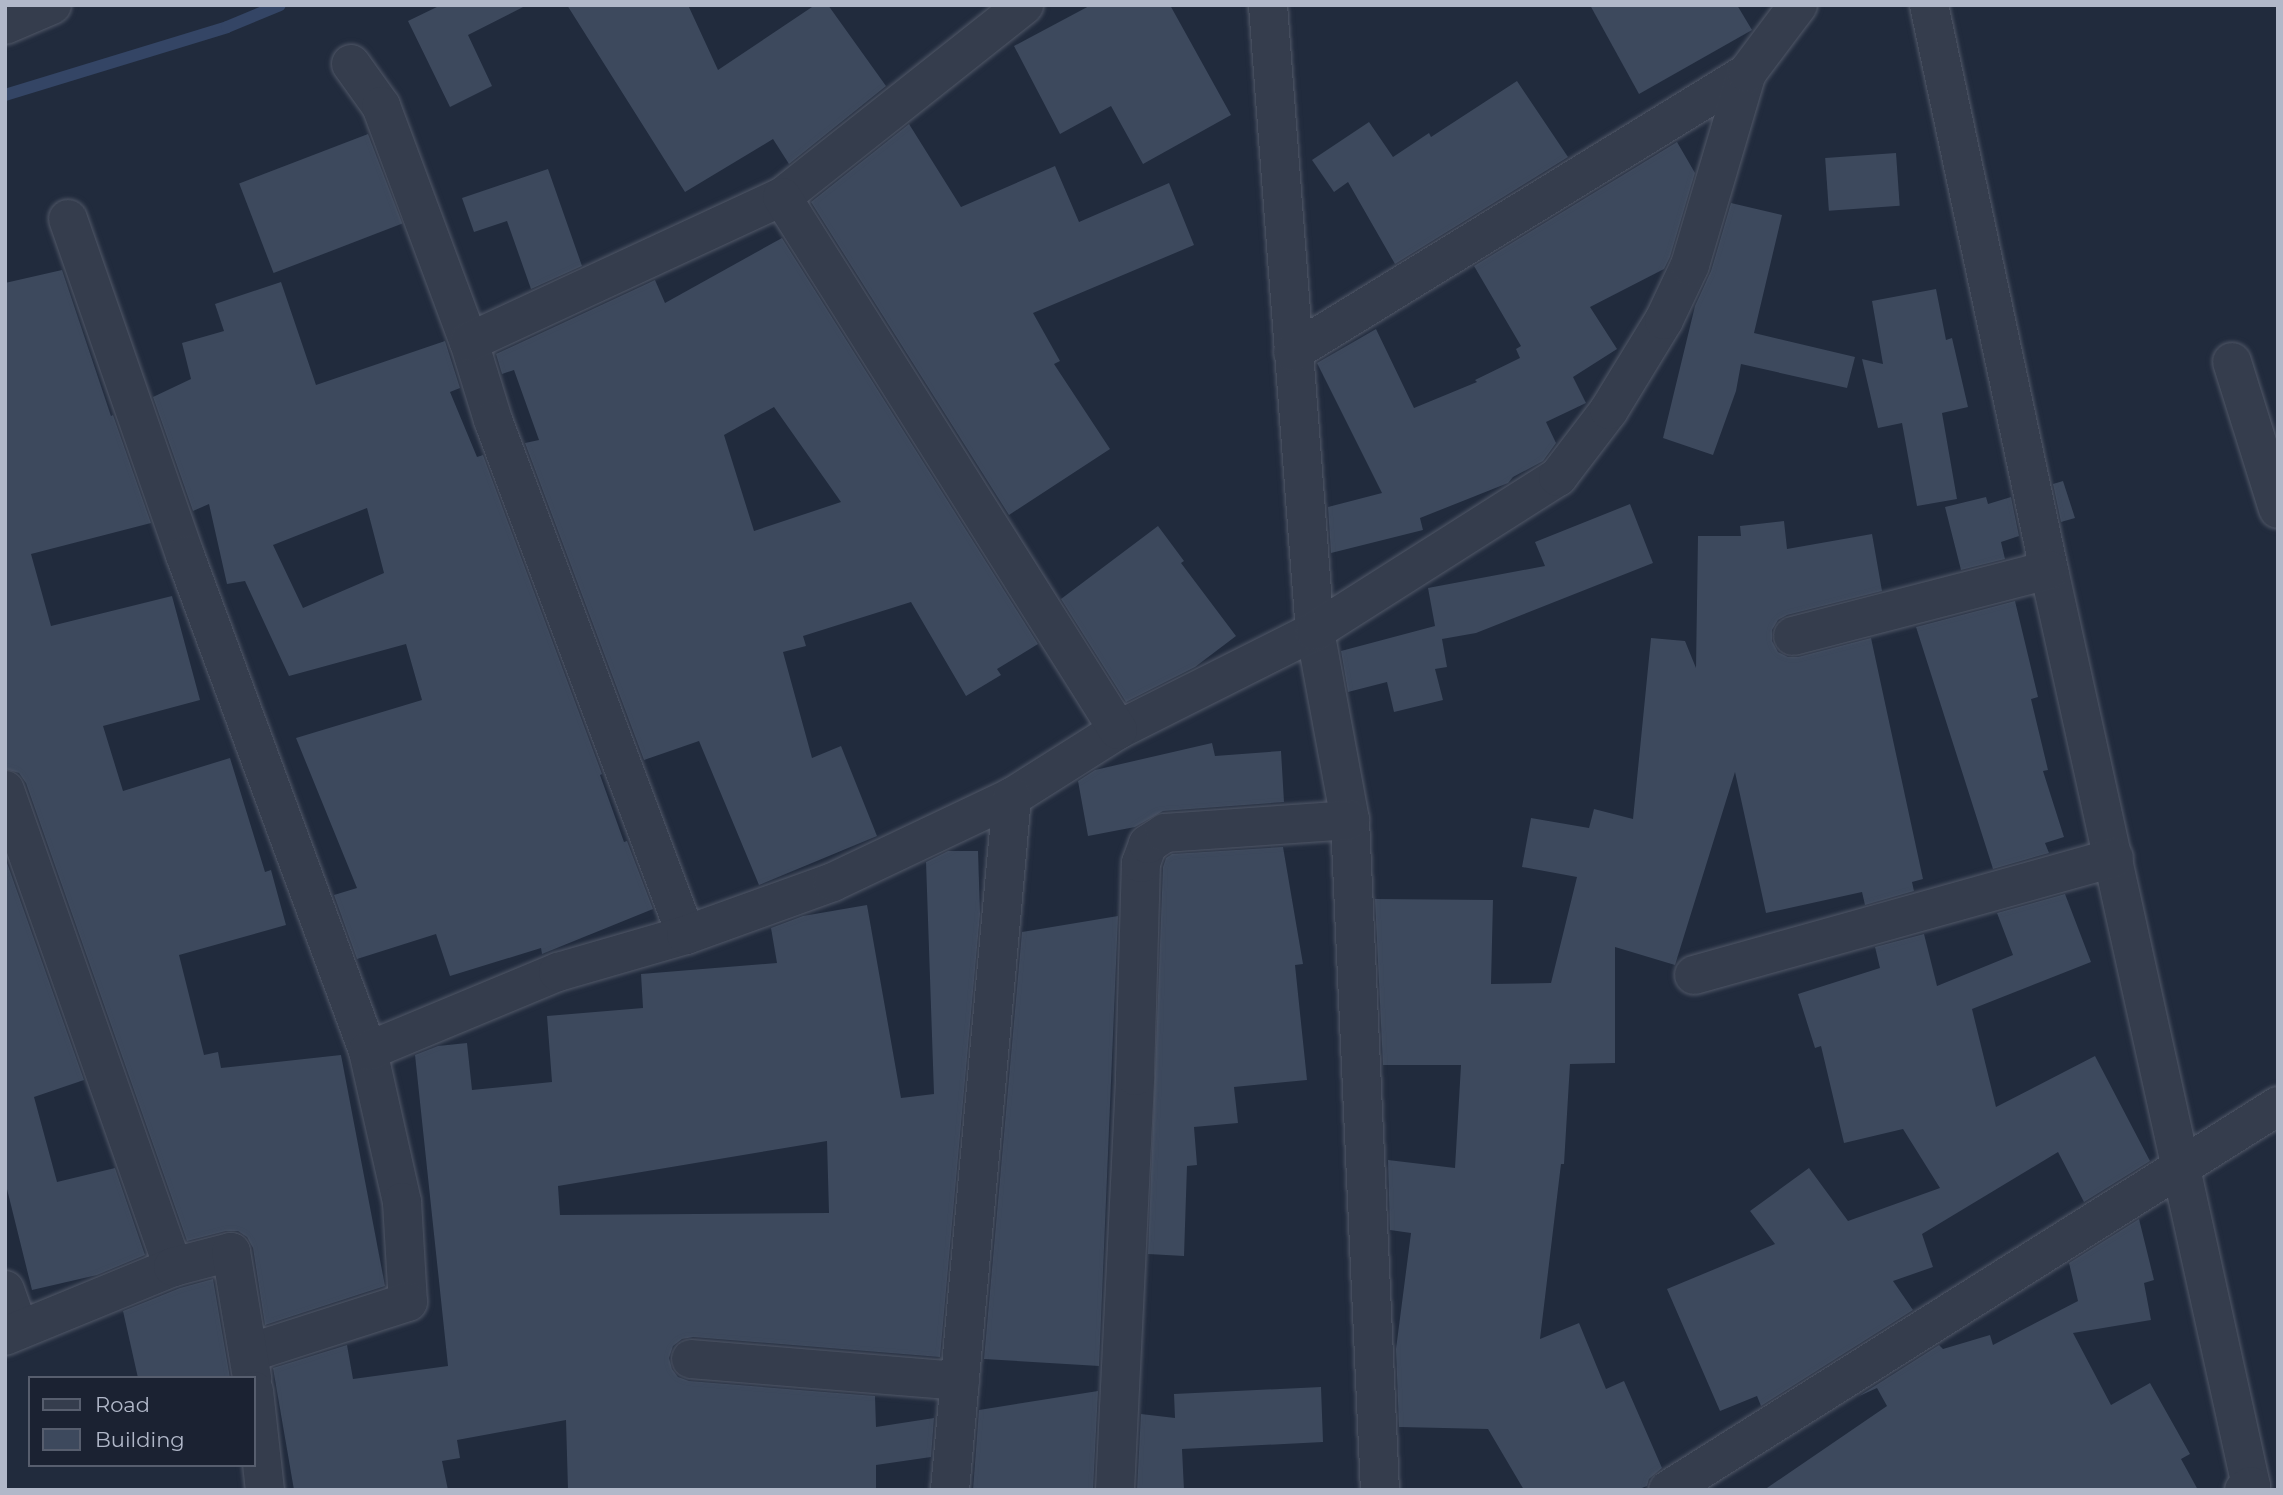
<!DOCTYPE html>
<html>
<head>
<meta charset="utf-8">
<style>
  body { margin:0 }
  #map { position:relative; width:2283px; height:1495px; overflow:hidden; background:#212b3d; font-family:Montserrat,sans-serif }
  div>[style] { position:absolute }
  .stream>* { height:12px; margin:-6px; padding:0 6px; transform-origin:6px; border-radius:6px; background:#344565 }
  .building>* { inset:0; background:#3d495d; transform-origin:0 0 }
  .roads { filter:drop-shadow(0 0 2px #515868) drop-shadow(0 0 2px #515868) }
  .minor>* { height:38px; margin:-19px; padding:0 19px; transform-origin:19px; border-radius:19px; background:#353d4d }
  span { translate:-50% -50%; white-space:nowrap; text-align:center; line-height:1.15; -webkit-text-stroke:6px #1b2232; paint-order:stroke }
  .frame { position:absolute; inset:0; border:7px solid #b1b8c9; pointer-events:none }
  .legend { position:absolute; left:28px; top:1376px; width:228px; height:91px; box-sizing:border-box; background:#1b2232; border:2px solid #575e6e; margin:0; padding:9px 12px; list-style:none; font-size:21px; color:#b1b8c9 }
  .legend li { display:flex; align-items:center; gap:14px; height:35px }
  .legend b { width:35px; border:2px solid #575e6e }
</style>
</head>
<body>
<div id="map">
  <div class="stream">
    <i style="left:5px;top:95px;width:232px;rotate:-17deg"></i>
    <i style="left:227px;top:27px;width:57px;rotate:-22.5deg"></i>
  </div>
  <div class="building">
    <i style="clip-path:polygon(441px 5px,527px 5px,468px 35px,492px 86px,450px 107px,408px 21px)"></i>
    <i style="clip-path:polygon(567px 5px,688px 5px,718px 70px,815px 5px,828px 5px,886px 86px,789px 164px,773px 139px,685px 192px)"></i>
    <i style="clip-path:polygon(1091px 5px,1170px 5px,1231px 115px,1143px 164px,1111px 106px,1060px 134px,1014px 46px)"></i>
    <i style="clip-path:polygon(1590px 5px,1737px 5px,1752px 30px,1639px 94px)"></i>
    <i style="clip-path:polygon(1517px 81px,1568px 157px,1395px 264px,1348px 182px,1334px 192px,1312px 160px,1369px 122px,1393px 157px,1429px 133px,1431px 137px)"></i>
    <i style="clip-path:polygon(909px 124px,961px 207px,1055px 166px,1079px 222px,1169px 183px,1194px 245px,1033px 313px,1060px 361px,1054px 364px,1110px 449px,1009px 515px,811px 202px)"></i>
    <i style="left:368px;top:134px;width:96px;height:138px;rotate:69deg"></i>
    <i style="clip-path:polygon(1677px 142px,1695px 173px,1670px 257px,1664px 269px,1590px 307px,1617px 349px,1573px 377px,1586px 403px,1546px 422px,1556px 443px,1543px 461px,1513px 477px,1508px 483px,1420px 518px,1423px 530px,1331px 553px,1328px 507px,1382px 493px,1317px 363px,1376px 329px,1414px 408px,1477px 382px,1475px 380px,1520px 358px,1516px 349px,1521px 346px,1474px 266px)"></i>
    <i style="left:1896px;top:153px;width:53px;height:71px;rotate:86deg"></i>
    <i style="clip-path:polygon(548px 169px,582px 266px,531px 289px,507px 221px,474px 232px,462px 198px)"></i>
    <i style="clip-path:polygon(1731px 203px,1782px 215px,1754px 333px,1855px 357px,1847px 388px,1741px 364px,1736px 391px,1713px 455px,1663px 438px,1695px 306px,1711px 271px)"></i>
    <i style="clip-path:polygon(evenodd,782px 238px,1038px 644px,997px 669px,1001px 675px,966px 696px,911px 602px,803px 636px,806px 646px,783px 652px,812px 758px,841px 746px,877px 836px,759px 885px,699px 741px,644px 760px,525px 443px,539px 440px,514px 370px,502px 374px,496px 354px,655px 280px,665px 303px,782px 238px,774px 407px,841px 502px,754px 531px,724px 435px,774px 407px)"></i>
    <i style="clip-path:polygon(62px 270px,111px 416px,113px 415px,151px 523px,31px 554px,51px 626px,172px 596px,200px 700px,103px 726px,123px 791px,230px 758px,265px 872px,271px 870px,286px 925px,179px 955px,204px 1055px,218px 1052px,221px 1068px,341px 1055px,385px 1286px,265px 1325px,253px 1248px,247px 1237px,238px 1231px,226px 1231px,187px 1241px,26px 783px,19px 773px,5px 769px,5px 283px)"></i>
    <i style="clip-path:polygon(evenodd,281px 282px,316px 385px,445px 341px,460px 388px,450px 392px,477px 457px,483px 455px,602px 774px,600px 775px,624px 842px,627px 841px,653px 909px,542px 954px,541px 948px,450px 976px,436px 934px,357px 959px,334px 895px,357px 888px,296px 738px,422px 700px,406px 644px,289px 676px,245px 581px,227px 584px,209px 504px,193px 511px,153px 397px,191px 379px,182px 343px,224px 331px,215px 304px,281px 282px,367px 508px,384px 573px,303px 608px,273px 545px,367px 508px)"></i>
    <i style="clip-path:polygon(1936px 289px,1946px 340px,1952px 338px,1968px 407px,1942px 413px,1957px 499px,1917px 506px,1902px 423px,1878px 428px,1862px 359px,1883px 364px,1872px 301px)"></i>
    <i style="clip-path:polygon(2063px 481px,2075px 518px,2061px 522px,2053px 484px)"></i>
    <i style="clip-path:polygon(1986px 497px,1988px 504px,2011px 497px,2019px 536px,2001px 542px,2005px 559px,1961px 570px,1945px 507px)"></i>
    <i style="clip-path:polygon(1630px 504px,1653px 563px,1476px 633px,1442px 639px,1447px 667px,1435px 669px,1443px 700px,1394px 712px,1387px 682px,1348px 692px,1341px 651px,1435px 626px,1428px 588px,1545px 566px,1535px 542px)"></i>
    <i style="clip-path:polygon(1784px 521px,1787px 549px,1872px 534px,1882px 591px,1787px 615px,1778px 620px,1772px 630px,1772px 641px,1778px 652px,1788px 657px,1798px 657px,1871px 638px,1923px 879px,1912px 882px,1914px 891px,1865px 905px,1862px 892px,1766px 913px,1735px 772px,1675px 965px,1615px 947px,1615px 1063px,1570px 1064px,1564px 1164px,1561px 1164px,1540px 1339px,1579px 1323px,1606px 1389px,1624px 1381px,1662px 1468px,1649px 1479px,1647px 1486px,1637px 1490px,1524px 1490px,1488px 1429px,1399px 1427px,1396px 1349px,1411px 1233px,1390px 1230px,1388px 1160px,1455px 1168px,1461px 1065px,1383px 1065px,1375px 899px,1493px 900px,1491px 984px,1551px 983px,1577px 877px,1522px 867px,1531px 818px,1589px 828px,1594px 809px,1633px 819px,1651px 638px,1685px 641px,1696px 668px,1698px 536px,1741px 536px,1740px 526px)"></i>
    <i style="clip-path:polygon(1158px 526px,1184px 561px,1181px 563px,1236px 636px,1195px 667px,1126px 702px,1061px 599px)"></i>
    <i style="clip-path:polygon(2015px 601px,2038px 697px,2031px 699px,2048px 770px,2043px 771px,2064px 837px,2045px 843px,2049px 853px,1993px 869px,1916px 627px)"></i>
    <i style="clip-path:polygon(1212px 743px,1215px 756px,1281px 751px,1284px 802px,1163px 811px,1135px 827px,1088px 836px,1078px 781px,1095px 770px)"></i>
    <i style="clip-path:polygon(1283px 847px,1303px 964px,1295px 965px,1307px 1080px,1234px 1087px,1238px 1123px,1194px 1127px,1197px 1165px,1187px 1166px,1184px 1256px,1148px 1254px,1163px 867px,1166px 858px,1172px 854px)"></i>
    <i style="clip-path:polygon(evenodd,948px 851px,978px 851px,980px 914px,940px 1357px,693px 1337px,682px 1339px,673px 1346px,669px 1358px,672px 1369px,678px 1377px,689px 1381px,875px 1396px,876px 1427px,934px 1418px,931px 1457px,876px 1465px,876px 1490px,568px 1490px,566px 1420px,457px 1440px,460px 1458px,442px 1461px,448px 1490px,294px 1490px,273px 1368px,347px 1345px,353px 1379px,448px 1366px,415px 1055px,438px 1046px,467px 1043px,472px 1090px,552px 1082px,547px 1016px,643px 1008px,641px 974px,777px 963px,771px 928px,803px 916px,867px 905px,901px 1098px,934px 1094px,926px 862px,948px 851px,827px 1141px,829px 1213px,560px 1215px,558px 1186px,827px 1141px)"></i>
    <i style="clip-path:polygon(5px 857px,84px 1080px,34px 1097px,57px 1182px,115px 1168px,145px 1255px,97px 1275px,32px 1290px,5px 1181px)"></i>
    <i style="clip-path:polygon(2065px 894px,2091px 962px,1972px 1009px,1996px 1107px,2095px 1056px,2150px 1161px,2084px 1202px,2058px 1152px,1922px 1234px,1933px 1267px,1893px 1281px,1913px 1310px,1761px 1406px,1757px 1396px,1720px 1411px,1667px 1289px,1775px 1244px,1750px 1211px,1809px 1168px,1848px 1221px,1940px 1188px,1903px 1129px,1844px 1143px,1821px 1046px,1815px 1048px,1798px 994px,1880px 968px,1875px 947px,1924px 934px,1937px 986px,2013px 955px,1997px 913px)"></i>
    <i style="clip-path:polygon(1118px 916px,1099px 1366px,984px 1359px,1022px 932px)"></i>
    <i style="clip-path:polygon(2139px 1219px,2154px 1280px,2144px 1283px,2151px 1320px,2073px 1333px,2111px 1405px,2150px 1383px,2190px 1454px,2181px 1459px,2198px 1490px,1764px 1490px,1887px 1406px,1877px 1388px,1859px 1396px,1939px 1345px,1943px 1349px,1990px 1335px,1993px 1345px,2078px 1301px,2069px 1263px)"></i>
    <i style="clip-path:polygon(213px 1279px,230px 1378px,138px 1378px,123px 1311px,180px 1288px)"></i>
    <i style="clip-path:polygon(1321px 1387px,1323px 1442px,1182px 1449px,1184px 1490px,1137px 1490px,1141px 1414px,1175px 1418px,1174px 1394px)"></i>
    <i style="clip-path:polygon(1098px 1391px,1093px 1490px,973px 1490px,979px 1410px)"></i>
  </div>
  <div class="roads">
    <div class="minor">
      <i style="left:1268px;top:5px;width:628px;rotate:85.71deg"></i>
      <i style="left:1315px;top:631px;width:192px;rotate:79.5deg"></i>
      <i style="left:1350px;top:820px;width:671px;rotate:87.44deg"></i>
      <i style="left:1929px;top:5px;width:578px;rotate:78.01deg"></i>
      <i style="left:2049px;top:570px;width:938px;rotate:77.56deg"></i>
      <i style="left:2251px;top:1486px;width:8px;rotate:150deg"></i>
      <i style="left:5px;top:25px;width:51px;rotate:-23.1deg"></i>
      <i style="left:351px;top:64px;width:52px;rotate:54.5deg"></i>
      <i style="left:381px;top:106px;width:252px;rotate:69.6deg"></i>
      <i style="left:469px;top:342px;width:82px;rotate:72.9deg"></i>
      <i style="left:493px;top:420px;width:550px;rotate:69.46deg"></i>
      <i style="left:68px;top:219px;width:356px;rotate:70.8deg"></i>
      <i style="left:185px;top:555px;width:529px;rotate:69.75deg"></i>
      <i style="left:368px;top:1051px;width:155px;rotate:77.3deg"></i>
      <i style="left:402px;top:1202px;width:100px;rotate:86.6deg"></i>
      <i style="left:408px;top:1302px;width:167px;rotate:162.2deg"></i>
      <i style="left:469px;top:342px;width:345px;rotate:-24.9deg"></i>
      <i style="left:782px;top:197px;width:309px;rotate:-38.4deg"></i>
      <i style="left:1293px;top:352px;width:533px;rotate:-31.57deg"></i>
      <i style="left:2232px;top:362px;width:154px;rotate:72.6deg"></i>
      <i style="left:1793px;top:636px;width:264px;rotate:-14.5deg"></i>
      <i style="left:1118px;top:730px;width:220px;rotate:-26.7deg"></i>
      <i style="left:1315px;top:631px;width:288px;rotate:-32.4deg"></i>
      <i style="left:1558px;top:477px;width:84px;rotate:-52.7deg"></i>
      <i style="left:1609px;top:410px;width:105px;rotate:-58.6deg"></i>
      <i style="left:1664px;top:320px;width:61px;rotate:-64.7deg"></i>
      <i style="left:1690px;top:265px;width:200px;rotate:-73.5deg"></i>
      <i style="left:1747px;top:73px;width:85px;rotate:-53.1deg"></i>
      <i style="left:5px;top:790px;width:506px;rotate:70.6deg"></i>
      <i style="left:1694px;top:975px;width:436px;rotate:-15.6deg"></i>
      <i style="left:368px;top:1051px;width:206px;rotate:-22.6deg"></i>
      <i style="left:558px;top:972px;width:133px;rotate:-16.1deg"></i>
      <i style="left:686px;top:935px;width:156px;rotate:-19.8deg"></i>
      <i style="left:833px;top:882px;width:198px;rotate:-25.4deg"></i>
      <i style="left:1012px;top:797px;width:125px;rotate:-32.3deg"></i>
      <i style="left:1118px;top:730px;width:630px;rotate:-122.23deg"></i>
      <i style="left:5px;top:1290px;width:41px;rotate:70.3deg"></i>
      <i style="left:5px;top:1336px;width:182px;rotate:-22.3deg"></i>
      <i style="left:173px;top:1267px;width:60px;rotate:-14.5deg"></i>
      <i style="left:231px;top:1252px;width:128px;rotate:80.5deg"></i>
      <i style="left:691px;top:1359px;width:270px;rotate:4.7deg"></i>
      <i style="left:254px;top:1391px;width:100px;rotate:83.7deg"></i>
      <i style="left:950px;top:1490px;width:696px;rotate:-84.89deg"></i>
      <i style="left:1115px;top:1490px;width:414px;rotate:-87.2deg"></i>
      <i style="left:1135px;top:1076px;width:213px;rotate:-88.4deg"></i>
      <i style="left:1141px;top:863px;width:20px;rotate:-70deg"></i>
      <i style="left:1148px;top:844px;width:20px;rotate:-33deg"></i>
      <i style="left:1165px;top:833px;width:185px;rotate:-4deg"></i>
      <i style="left:1668px;top:1490px;width:721px;rotate:-32.19deg"></i>
    </div>
  </div>
  <div class="frame"></div>
  <ul class="legend">
  <li><b style="height:9px;background:#353d4d"></b>Road</li>
  <li><b style="height:19px;background:#3d495d"></b>Building</li>
  </ul>
</div>
</body>
</html>
